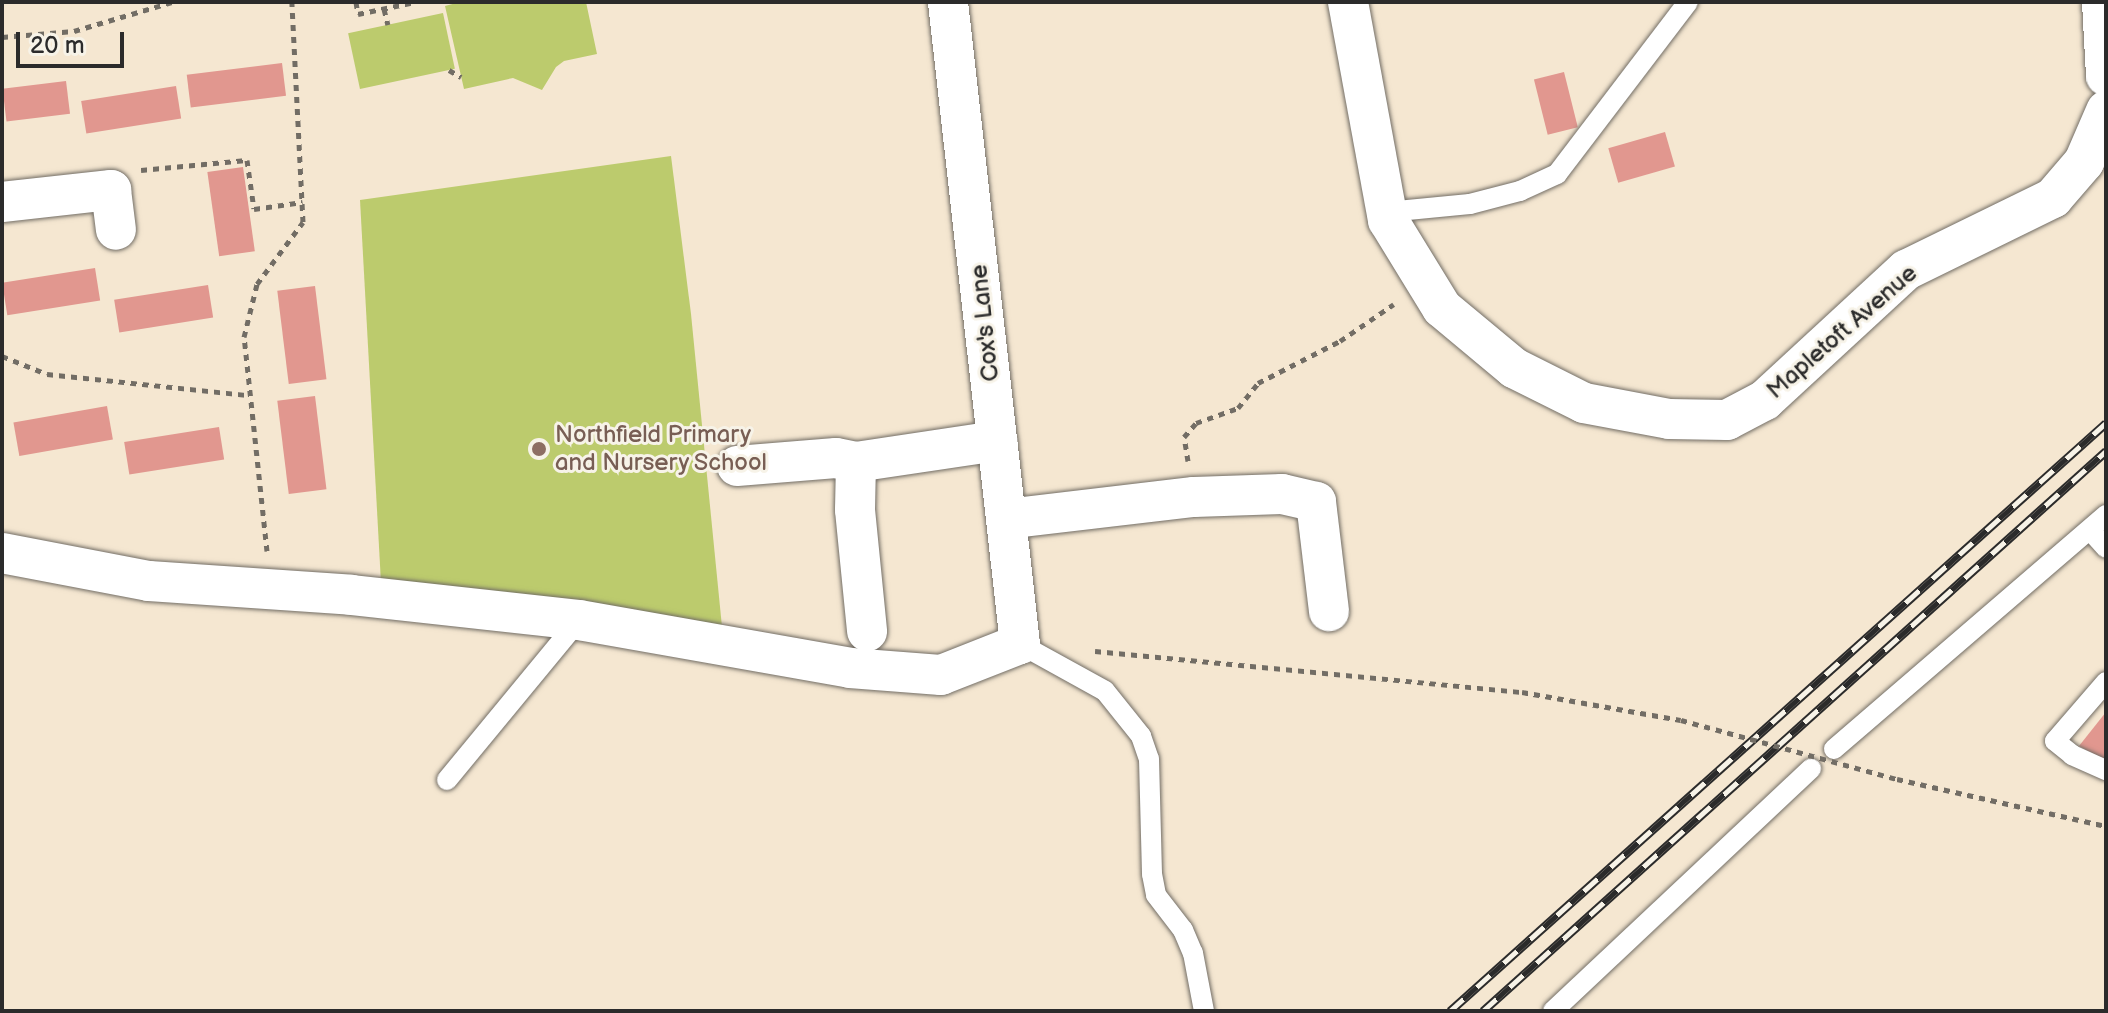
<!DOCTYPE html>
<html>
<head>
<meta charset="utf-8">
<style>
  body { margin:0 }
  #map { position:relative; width:2108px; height:1013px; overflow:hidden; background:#f5e7d1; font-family:"Balsamiq Sans",sans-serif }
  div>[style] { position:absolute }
  .green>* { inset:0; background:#bccb6d; transform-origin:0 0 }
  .building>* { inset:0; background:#e1978f; transform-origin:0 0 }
  .path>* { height:5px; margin-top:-2.5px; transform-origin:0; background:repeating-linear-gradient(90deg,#726d65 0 6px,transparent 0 12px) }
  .roads { filter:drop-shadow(0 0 2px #726d65) drop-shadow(0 0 2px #726d65) }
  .service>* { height:20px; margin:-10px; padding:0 10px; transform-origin:10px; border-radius:10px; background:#fff }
  .minor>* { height:40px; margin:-20px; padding:0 20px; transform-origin:20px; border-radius:20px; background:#fff }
  .rail>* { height:9px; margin-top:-4.5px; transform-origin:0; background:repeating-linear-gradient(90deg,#f7f3e8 0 18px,#2b2b2b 0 36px); box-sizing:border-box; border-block:2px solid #2b2b2b }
  .path-bridge>* { height:5px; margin-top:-2.5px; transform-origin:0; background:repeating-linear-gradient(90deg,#726d65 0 6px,transparent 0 12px) }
  .dots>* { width:22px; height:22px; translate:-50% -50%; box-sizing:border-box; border:4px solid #f7f3e8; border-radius:50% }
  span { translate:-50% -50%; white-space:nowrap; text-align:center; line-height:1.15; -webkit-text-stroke:6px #f7f3e8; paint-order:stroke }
  .street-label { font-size:24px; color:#2b2b2b }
  .education-label { font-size:24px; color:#785e54 }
  .left { translate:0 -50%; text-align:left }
  .frame { position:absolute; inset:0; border:4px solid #2b2b2b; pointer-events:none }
  .scale { position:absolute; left:16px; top:32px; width:108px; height:36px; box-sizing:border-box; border:4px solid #2b2b2b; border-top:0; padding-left:10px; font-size:24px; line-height:28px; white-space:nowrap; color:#2b2b2b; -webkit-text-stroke:6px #f7f3e8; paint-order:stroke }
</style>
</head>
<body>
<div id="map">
  <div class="green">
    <i style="clip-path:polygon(460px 2px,586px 2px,597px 54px,564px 61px,556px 67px,542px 90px,513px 78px,464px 89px,445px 6px)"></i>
    <i style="left:443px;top:13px;width:57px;height:97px;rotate:78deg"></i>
    <i style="clip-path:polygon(671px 156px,691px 314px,722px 627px,381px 583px,360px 200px)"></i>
  </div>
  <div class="building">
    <i style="left:282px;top:63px;width:33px;height:96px;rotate:83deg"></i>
    <i style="left:1564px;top:72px;width:57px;height:31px;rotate:76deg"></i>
    <i style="left:66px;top:81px;width:33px;height:64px;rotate:83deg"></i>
    <i style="left:176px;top:86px;width:33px;height:96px;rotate:81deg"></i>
    <i style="left:1665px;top:132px;width:36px;height:59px;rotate:74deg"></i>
    <i style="left:243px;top:167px;width:85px;height:36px;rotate:82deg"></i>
    <i style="left:95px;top:268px;width:33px;height:94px;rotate:81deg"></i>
    <i style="left:208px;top:285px;width:33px;height:95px;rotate:81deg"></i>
    <i style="left:315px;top:286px;width:94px;height:38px;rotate:83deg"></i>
    <i style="left:315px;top:396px;width:94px;height:38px;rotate:83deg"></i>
    <i style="left:107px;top:406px;width:34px;height:95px;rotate:80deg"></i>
    <i style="left:219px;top:427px;width:33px;height:96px;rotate:81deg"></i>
    <i style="clip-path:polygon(2106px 712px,2106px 761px,2079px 746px)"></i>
  </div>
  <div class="path">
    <i style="left:356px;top:2px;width:12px;rotate:81deg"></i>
    <i style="left:358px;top:14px;width:58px;rotate:-11.9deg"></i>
    <i style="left:384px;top:9px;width:16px;rotate:76deg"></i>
    <i style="left:2px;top:37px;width:72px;rotate:-4.8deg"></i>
    <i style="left:74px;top:31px;width:102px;rotate:-16.5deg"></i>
    <i style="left:449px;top:70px;width:14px;rotate:30deg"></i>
    <i style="left:141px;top:170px;width:106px;rotate:-5.4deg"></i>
    <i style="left:247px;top:160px;width:49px;rotate:81.9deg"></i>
    <i style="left:254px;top:209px;width:49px;rotate:-8.3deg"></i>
    <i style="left:2px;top:356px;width:48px;rotate:21.8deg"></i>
    <i style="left:47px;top:374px;width:202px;rotate:6deg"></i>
    <i style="left:1188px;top:461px;width:24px;rotate:-99deg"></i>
    <i style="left:1184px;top:437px;width:18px;rotate:-49deg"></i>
    <i style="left:1196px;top:423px;width:45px;rotate:-19.7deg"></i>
    <i style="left:1238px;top:408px;width:32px;rotate:-51deg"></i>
    <i style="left:1258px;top:383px;width:92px;rotate:-27.1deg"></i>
    <i style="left:1340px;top:341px;width:65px;rotate:-34.4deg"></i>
    <i style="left:267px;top:551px;width:215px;rotate:-96.1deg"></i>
    <i style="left:244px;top:337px;width:55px;rotate:-76.2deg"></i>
    <i style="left:257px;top:284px;width:77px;rotate:-53.4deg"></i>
    <i style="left:303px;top:222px;width:220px;rotate:-92.9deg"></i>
    <i style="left:1095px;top:651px;width:429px;rotate:5.5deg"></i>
    <i style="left:1522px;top:692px;width:161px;rotate:10deg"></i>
    <i style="left:1897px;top:779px;width:214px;rotate:12.7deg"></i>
  </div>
  <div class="roads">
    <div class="service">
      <i style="left:1387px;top:212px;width:83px;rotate:-5.5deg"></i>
      <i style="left:1470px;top:204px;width:52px;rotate:-14.6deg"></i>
      <i style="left:1520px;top:191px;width:41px;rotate:-24.7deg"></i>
      <i style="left:1557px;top:174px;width:216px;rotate:-52.7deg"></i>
      <i style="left:2090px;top:530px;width:24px;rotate:48deg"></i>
      <i style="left:1020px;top:644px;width:97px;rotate:28.9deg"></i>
      <i style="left:1105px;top:691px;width:58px;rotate:51.3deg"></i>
      <i style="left:1141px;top:736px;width:24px;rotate:71deg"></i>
      <i style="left:1149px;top:759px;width:115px;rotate:88.5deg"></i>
      <i style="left:1152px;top:874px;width:21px;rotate:79deg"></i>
      <i style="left:1156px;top:895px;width:44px;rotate:52.4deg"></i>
      <i style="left:1183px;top:930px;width:25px;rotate:67deg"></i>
      <i style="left:1193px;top:953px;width:59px;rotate:79.3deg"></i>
      <i style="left:2106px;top:682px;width:78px;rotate:130.8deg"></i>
      <i style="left:2055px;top:741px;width:22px;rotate:39deg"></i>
      <i style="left:2072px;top:755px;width:37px;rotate:24deg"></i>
      <i style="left:1834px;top:749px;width:359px;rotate:-40.7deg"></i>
      <i style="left:447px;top:780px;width:207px;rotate:-50.5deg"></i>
      <i style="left:1553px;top:1011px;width:354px;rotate:-43.2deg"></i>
    </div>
    <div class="minor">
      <i style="left:1348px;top:2px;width:222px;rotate:79.6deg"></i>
      <i style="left:1388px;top:220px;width:103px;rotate:58.5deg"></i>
      <i style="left:1442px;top:308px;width:94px;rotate:39.8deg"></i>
      <i style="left:1514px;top:368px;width:78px;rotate:26.6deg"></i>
      <i style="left:1584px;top:403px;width:86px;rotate:10.7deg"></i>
      <i style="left:1669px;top:419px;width:58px;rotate:1deg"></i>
      <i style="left:1727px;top:420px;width:43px;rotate:-27.8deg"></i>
      <i style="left:1765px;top:400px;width:192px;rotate:-42.7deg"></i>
      <i style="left:1906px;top:270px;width:164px;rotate:-26.1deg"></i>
      <i style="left:2053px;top:198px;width:48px;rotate:-49.3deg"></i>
      <i style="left:2084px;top:162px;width:56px;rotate:-66.7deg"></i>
      <i style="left:2102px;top:2px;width:74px;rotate:86.9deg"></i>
      <i style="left:2px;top:202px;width:110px;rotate:-6.3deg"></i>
      <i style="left:111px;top:190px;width:40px;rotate:82.9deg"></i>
      <i style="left:856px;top:462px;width:48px;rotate:91.2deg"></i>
      <i style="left:855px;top:510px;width:122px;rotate:84.3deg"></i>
      <i style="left:737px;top:466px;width:99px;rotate:-4.6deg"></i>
      <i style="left:836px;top:458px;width:20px;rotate:11deg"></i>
      <i style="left:856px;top:462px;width:143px;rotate:-8.5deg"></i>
      <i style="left:1006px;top:519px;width:189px;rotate:-6.7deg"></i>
      <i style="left:1194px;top:497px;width:88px;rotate:-2deg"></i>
      <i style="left:1282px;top:494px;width:35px;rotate:13deg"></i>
      <i style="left:1316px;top:502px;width:110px;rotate:83.2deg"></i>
      <i style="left:2px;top:553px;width:150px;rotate:10.8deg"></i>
      <i style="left:149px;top:581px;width:203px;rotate:3.9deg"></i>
      <i style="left:352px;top:595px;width:228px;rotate:6.3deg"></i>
      <i style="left:579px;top:620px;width:275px;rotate:10deg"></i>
      <i style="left:850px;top:668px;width:91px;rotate:4.4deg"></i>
      <i style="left:941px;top:675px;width:85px;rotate:-21.4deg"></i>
      <i style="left:1020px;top:644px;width:646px;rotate:-96.4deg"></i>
    </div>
  </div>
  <div class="rail">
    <i style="left:1450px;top:1011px;width:881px;rotate:-41.87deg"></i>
    <i style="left:1483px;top:1011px;width:838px;rotate:-41.95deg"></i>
  </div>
  <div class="path-bridge">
    <i style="left:1681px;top:720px;width:224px;rotate:15.3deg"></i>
  </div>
  <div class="dots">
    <i style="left:539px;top:449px;background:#8d6e63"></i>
  </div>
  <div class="street-label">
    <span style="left:985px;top:323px;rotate:-96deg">Cox's Lane</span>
    <span style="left:1842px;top:332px;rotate:-41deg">Mapletoft Avenue</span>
  </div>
  <div class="education-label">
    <span class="left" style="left:555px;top:449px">Northfield Primary<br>and Nursery School</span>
  </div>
  <div class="frame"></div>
  <div class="scale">20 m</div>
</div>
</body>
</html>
